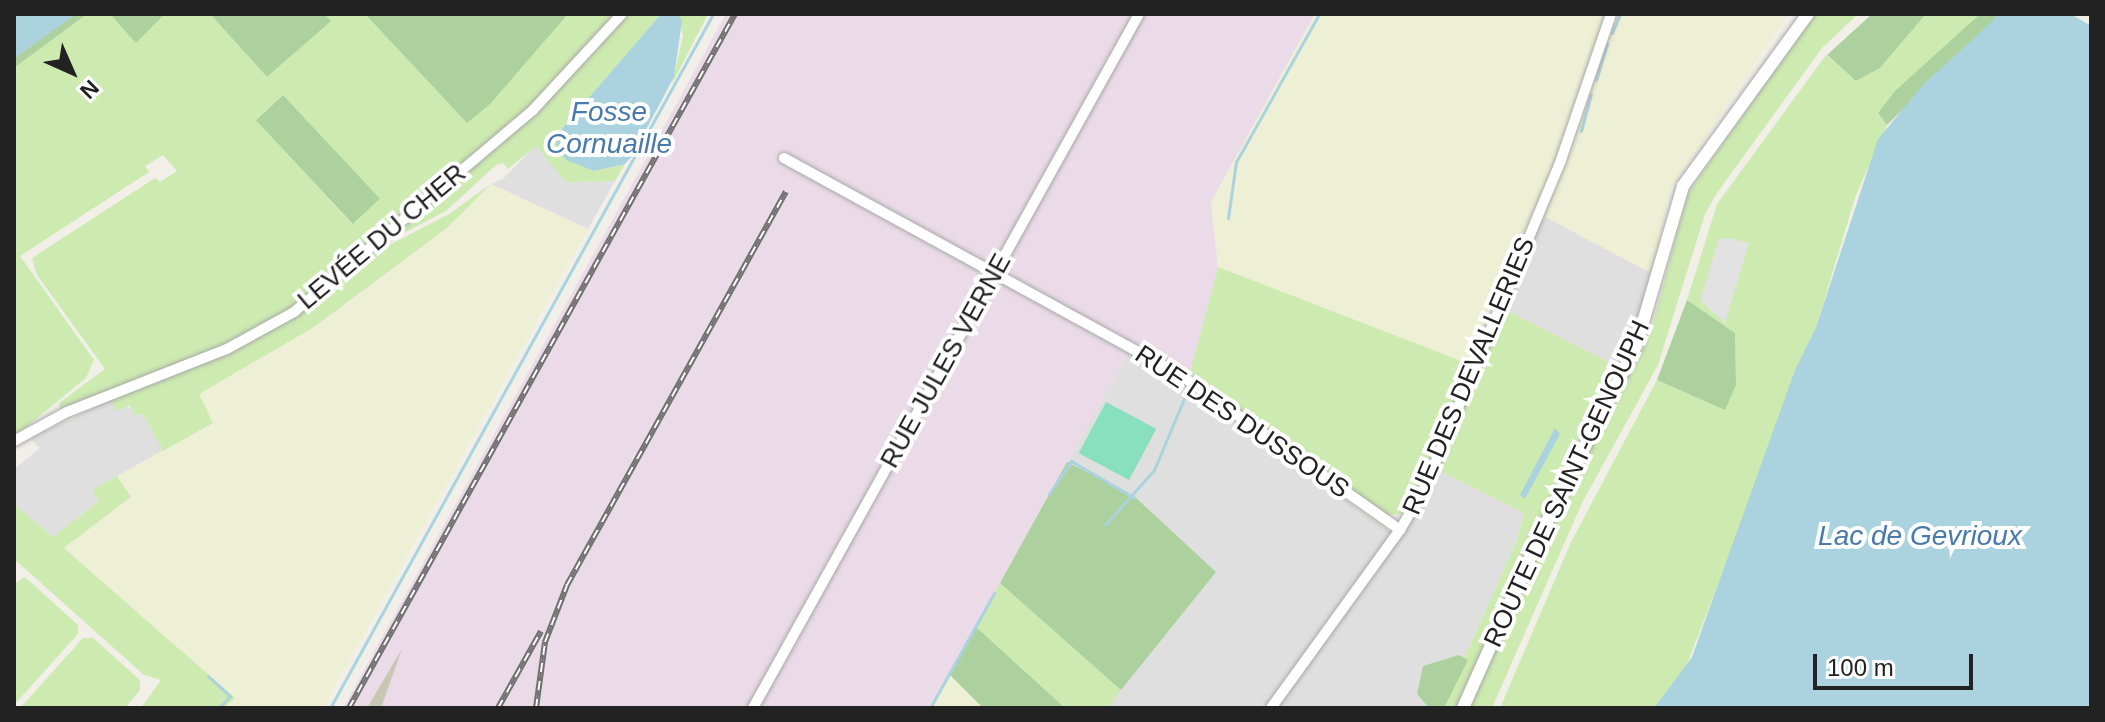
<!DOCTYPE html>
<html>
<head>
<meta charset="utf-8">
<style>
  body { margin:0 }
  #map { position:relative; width:2105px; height:722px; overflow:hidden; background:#f2efe9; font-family:Arial,sans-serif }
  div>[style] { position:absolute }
  .residential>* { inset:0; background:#e0dfdf }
  .industrial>* { inset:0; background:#ebdbe8 }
  .construction>* { inset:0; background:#c7c7b4 }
  .farmland>* { inset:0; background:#eef0d5 }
  .grass>* { inset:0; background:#cdebb0 }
  .forest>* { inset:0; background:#add19e; transform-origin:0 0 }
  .pitch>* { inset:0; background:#88e0be; transform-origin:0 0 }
  .parking>* { inset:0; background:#e2e2e2 }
  .water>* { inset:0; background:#aad3df }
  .stream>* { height:3px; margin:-1.5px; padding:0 1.5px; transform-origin:1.5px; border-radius:1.5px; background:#aad3df }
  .roads { filter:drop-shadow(0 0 2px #a9a9a9) drop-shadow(0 0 2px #a9a9a9) }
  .minor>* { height:10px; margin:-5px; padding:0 5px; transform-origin:5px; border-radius:5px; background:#fff }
  .tertiary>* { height:12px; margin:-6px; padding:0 6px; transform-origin:6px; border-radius:6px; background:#fff }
  .rail>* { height:6px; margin-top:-3px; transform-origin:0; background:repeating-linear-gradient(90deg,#fff 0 9px,#707070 0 18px); box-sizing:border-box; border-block:2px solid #707070 }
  span { translate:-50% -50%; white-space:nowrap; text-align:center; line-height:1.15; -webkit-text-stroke:8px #fff; paint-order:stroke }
  .street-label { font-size:26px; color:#222 }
  .water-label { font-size:28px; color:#4a7aab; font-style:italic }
  .frame { position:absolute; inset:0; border:16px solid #222; pointer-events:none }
  .north { position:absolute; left:32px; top:32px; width:80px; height:80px; -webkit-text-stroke:6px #fff; paint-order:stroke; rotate:135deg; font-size:22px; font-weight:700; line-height:32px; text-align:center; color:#222 }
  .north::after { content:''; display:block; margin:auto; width:28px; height:36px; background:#222; clip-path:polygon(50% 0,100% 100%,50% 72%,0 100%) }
  .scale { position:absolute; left:1813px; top:654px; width:160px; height:36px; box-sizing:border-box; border:4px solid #222; border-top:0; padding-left:10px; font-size:24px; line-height:28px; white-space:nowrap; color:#222; -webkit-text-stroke:6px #fff; paint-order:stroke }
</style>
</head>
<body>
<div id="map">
  <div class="residential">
    <i style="clip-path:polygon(536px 145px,566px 182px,615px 181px,588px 229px,491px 184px,503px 179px)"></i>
    <i style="clip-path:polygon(1542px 215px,1651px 273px,1636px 331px,1617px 366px,1502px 308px)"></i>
    <i style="clip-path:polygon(1128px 353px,1186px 386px,1400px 539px,1437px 469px,1524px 513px,1516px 542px,1442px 708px,983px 708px,949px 674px)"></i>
    <i style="clip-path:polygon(111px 400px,142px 413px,163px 451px,93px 490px,99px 501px,52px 538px,14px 504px,14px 469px,40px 448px,30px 438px)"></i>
  </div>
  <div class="industrial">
    <i style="clip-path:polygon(726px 14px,1315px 14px,1211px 202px,1218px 267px,1190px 372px,1134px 342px,930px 708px,343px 708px)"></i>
  </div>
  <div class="construction">
    <i style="clip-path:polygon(402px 649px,381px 708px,367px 708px)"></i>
  </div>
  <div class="farmland">
    <i style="clip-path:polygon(1315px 14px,1607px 14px,1561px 149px,1469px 364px,1218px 267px,1211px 202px)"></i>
    <i style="clip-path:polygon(1615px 14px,1788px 14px,1671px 188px,1651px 273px,1542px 215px)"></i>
    <i style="clip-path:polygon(491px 184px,588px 229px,323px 708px,224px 708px,234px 698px,63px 547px,131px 497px,117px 476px,212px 423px,198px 394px,314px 327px,428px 242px)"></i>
    <i style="clip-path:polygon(949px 674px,983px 708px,930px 708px)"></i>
  </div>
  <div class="grass">
    <i style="clip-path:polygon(evenodd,87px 14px,110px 14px,136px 42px,165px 14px,210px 14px,267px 77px,330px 21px,324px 14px,365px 14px,467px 123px,568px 14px,617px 14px,533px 105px,288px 310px,226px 344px,61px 411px,59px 403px,105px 369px,37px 275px,32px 258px,155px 178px,160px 182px,177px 171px,163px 155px,145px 166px,149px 172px,20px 256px,94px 360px,86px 378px,14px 437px,14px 68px,87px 14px,283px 95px,379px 199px,352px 224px,256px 120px,283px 95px)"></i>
    <i style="clip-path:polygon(626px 14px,661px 14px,558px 134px,594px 171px,625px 164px,615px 181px,566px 182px,536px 146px,508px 169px,503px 163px,496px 165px,446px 211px,392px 239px,556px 93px)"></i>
    <i style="clip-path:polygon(678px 14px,708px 14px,672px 84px,683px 36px)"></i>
    <i style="clip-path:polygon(1814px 14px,1858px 14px,1822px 48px,1717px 193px,1705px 214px,1658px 365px,1582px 503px,1492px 708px,1468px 708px,1547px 532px,1650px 334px,1688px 193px)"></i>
    <i style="clip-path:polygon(1926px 14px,1980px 14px,1878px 113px,1887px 125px,1856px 195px,1816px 327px,1795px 370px,1775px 438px,1687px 664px,1654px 708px,1500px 708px,1571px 542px,1657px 380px,1724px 409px,1736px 385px,1735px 333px,1687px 300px,1717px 204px,1826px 55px,1856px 81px,1880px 68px)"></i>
    <i style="clip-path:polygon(491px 184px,447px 228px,314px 327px,199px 394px,213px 423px,163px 451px,142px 413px,135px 416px,129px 405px,115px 411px,111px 400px,293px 316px,378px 251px,449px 214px)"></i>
    <i style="clip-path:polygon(1218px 267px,1469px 364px,1432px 462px,1405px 514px,1386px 515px,1190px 372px)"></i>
    <i style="clip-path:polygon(1502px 308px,1617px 366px,1539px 521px,1457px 708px,1442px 708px,1516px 542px,1524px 513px,1437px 469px)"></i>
    <i style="clip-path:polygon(117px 476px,131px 497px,64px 548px,235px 698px,224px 708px,141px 708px,161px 680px,144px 675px,14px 559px,14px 504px,53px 537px,99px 501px,92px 490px)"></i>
    <i style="clip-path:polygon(25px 577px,78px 625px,78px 634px,14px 705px,14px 584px)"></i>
    <i style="clip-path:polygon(1000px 583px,1121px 690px,1108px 708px,1065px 708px,976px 627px)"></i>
    <i style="clip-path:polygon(83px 638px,93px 638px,140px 680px,140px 690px,125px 708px,20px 708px)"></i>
  </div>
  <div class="forest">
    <i style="clip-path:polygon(75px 14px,87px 14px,14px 68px,14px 58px)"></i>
    <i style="clip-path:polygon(110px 14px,165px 14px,136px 43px)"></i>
    <i style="clip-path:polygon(210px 14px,324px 14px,331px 21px,267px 77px)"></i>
    <i style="clip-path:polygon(365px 14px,568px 14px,490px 104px,467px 123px)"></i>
    <i style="clip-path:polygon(1872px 14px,1926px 14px,1880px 68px,1856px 81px,1827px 55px)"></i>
    <i style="clip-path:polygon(1980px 14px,2000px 14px,1887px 125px,1878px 113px,1895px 91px)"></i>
    <i style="left:283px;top:95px;width:142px;height:37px;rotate:47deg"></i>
    <i style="clip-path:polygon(1687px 300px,1735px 333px,1736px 385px,1725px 410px,1657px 380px)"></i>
    <i style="clip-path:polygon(1067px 462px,1134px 496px,1216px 572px,1121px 690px,1000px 583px)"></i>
    <i style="clip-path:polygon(976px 627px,1065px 708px,983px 708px,949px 674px)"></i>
    <i style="clip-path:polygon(1459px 655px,1468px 660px,1444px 708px,1429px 708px,1417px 694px,1423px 666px)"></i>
  </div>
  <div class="pitch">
    <i style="left:1106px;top:402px;width:57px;height:58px;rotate:28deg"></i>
  </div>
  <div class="parking">
    <i style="clip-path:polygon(1729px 238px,1749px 243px,1725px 323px,1700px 300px,1719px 239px)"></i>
  </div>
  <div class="water">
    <i style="clip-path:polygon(14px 14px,76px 14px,14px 58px)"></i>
    <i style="clip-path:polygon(661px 14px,678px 14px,682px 21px,674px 77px,632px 156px,625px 164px,594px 171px,566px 160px,556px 144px,561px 130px)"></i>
    <i style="clip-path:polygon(2000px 14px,2071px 14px,2091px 26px,2091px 708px,1654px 708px,1692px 657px,1795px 370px,1816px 327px,1878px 139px,1924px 84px)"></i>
    <i style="clip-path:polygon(1555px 428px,1560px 434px,1525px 499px,1520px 495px)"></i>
  </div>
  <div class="stream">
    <i style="left:1612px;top:33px;width:21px;rotate:-67deg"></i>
    <i style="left:1596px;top:80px;width:38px;rotate:-73deg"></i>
    <i style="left:1581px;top:131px;width:38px;rotate:-75deg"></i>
    <i style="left:1228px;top:218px;width:57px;rotate:-81.9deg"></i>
    <i style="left:1236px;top:162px;width:170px;rotate:-60.7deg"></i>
    <i style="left:1492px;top:341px;width:38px;rotate:-65deg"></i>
    <i style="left:1475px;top:384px;width:37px;rotate:-70deg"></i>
    <i style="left:1049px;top:494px;width:40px;rotate:-56deg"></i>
    <i style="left:1071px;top:461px;width:72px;rotate:30.1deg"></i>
    <i style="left:1105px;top:525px;width:74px;rotate:-48.3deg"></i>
    <i style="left:1154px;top:470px;width:82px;rotate:-67.2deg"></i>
    <i style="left:208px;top:676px;width:30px;rotate:42deg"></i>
    <i style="left:230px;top:696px;width:16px;rotate:133deg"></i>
    <i style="left:330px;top:708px;width:793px;rotate:-61.11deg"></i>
    <i style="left:930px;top:708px;width:132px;rotate:-60.9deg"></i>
  </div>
  <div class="roads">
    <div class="minor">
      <i style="left:784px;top:158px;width:454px;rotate:28.7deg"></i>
      <i style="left:1182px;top:376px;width:267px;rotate:35.2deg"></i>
      <i style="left:14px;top:441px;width:60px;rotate:-28.7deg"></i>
      <i style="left:67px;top:412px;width:172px;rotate:-21.5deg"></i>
      <i style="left:227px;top:349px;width:77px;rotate:-28.9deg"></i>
      <i style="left:294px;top:312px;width:313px;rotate:-40.2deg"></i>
      <i style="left:533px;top:110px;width:131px;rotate:-47.2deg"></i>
      <i style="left:753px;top:708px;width:794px;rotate:-60.92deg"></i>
      <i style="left:1271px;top:708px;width:220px;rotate:-54.1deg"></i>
      <i style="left:1400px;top:530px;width:50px;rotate:-59.8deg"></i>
      <i style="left:1425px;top:487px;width:354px;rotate:-67.4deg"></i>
      <i style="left:1561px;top:160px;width:154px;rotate:-71.1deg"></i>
    </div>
    <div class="tertiary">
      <i style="left:1463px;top:708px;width:187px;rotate:-66deg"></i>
      <i style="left:1539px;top:537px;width:214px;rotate:-63.1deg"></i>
      <i style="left:1636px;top:346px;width:167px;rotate:-73.6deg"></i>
      <i style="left:1683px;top:186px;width:213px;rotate:-54deg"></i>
    </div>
  </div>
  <div class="rail">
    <i style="left:349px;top:708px;width:794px;rotate:-60.92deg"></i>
    <i style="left:498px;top:708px;width:88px;rotate:-60.8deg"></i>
    <i style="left:536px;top:708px;width:67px;rotate:-82.2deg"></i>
    <i style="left:545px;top:642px;width:61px;rotate:-68.9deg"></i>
    <i style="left:567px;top:585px;width:450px;rotate:-60.9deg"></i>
  </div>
  <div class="street-label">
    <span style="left:382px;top:237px;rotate:-40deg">LEVÉE DU CHER</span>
    <span style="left:946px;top:361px;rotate:-61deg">RUE JULES VERNE</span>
    <span style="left:1469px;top:376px;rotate:-67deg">RUE DES DEVALLERIES</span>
    <span style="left:1242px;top:422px;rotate:34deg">RUE DES DUSSOUS</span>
    <span style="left:1567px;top:484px;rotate:-65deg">ROUTE DE SAINT-GENOUPH</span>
  </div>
  <div class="water-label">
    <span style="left:609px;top:128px">Fosse<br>Cornuaille</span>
    <span style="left:1920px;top:536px">Lac de Gevrioux</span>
  </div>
  <div class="frame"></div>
  <div class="north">N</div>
  <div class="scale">100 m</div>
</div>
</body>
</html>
